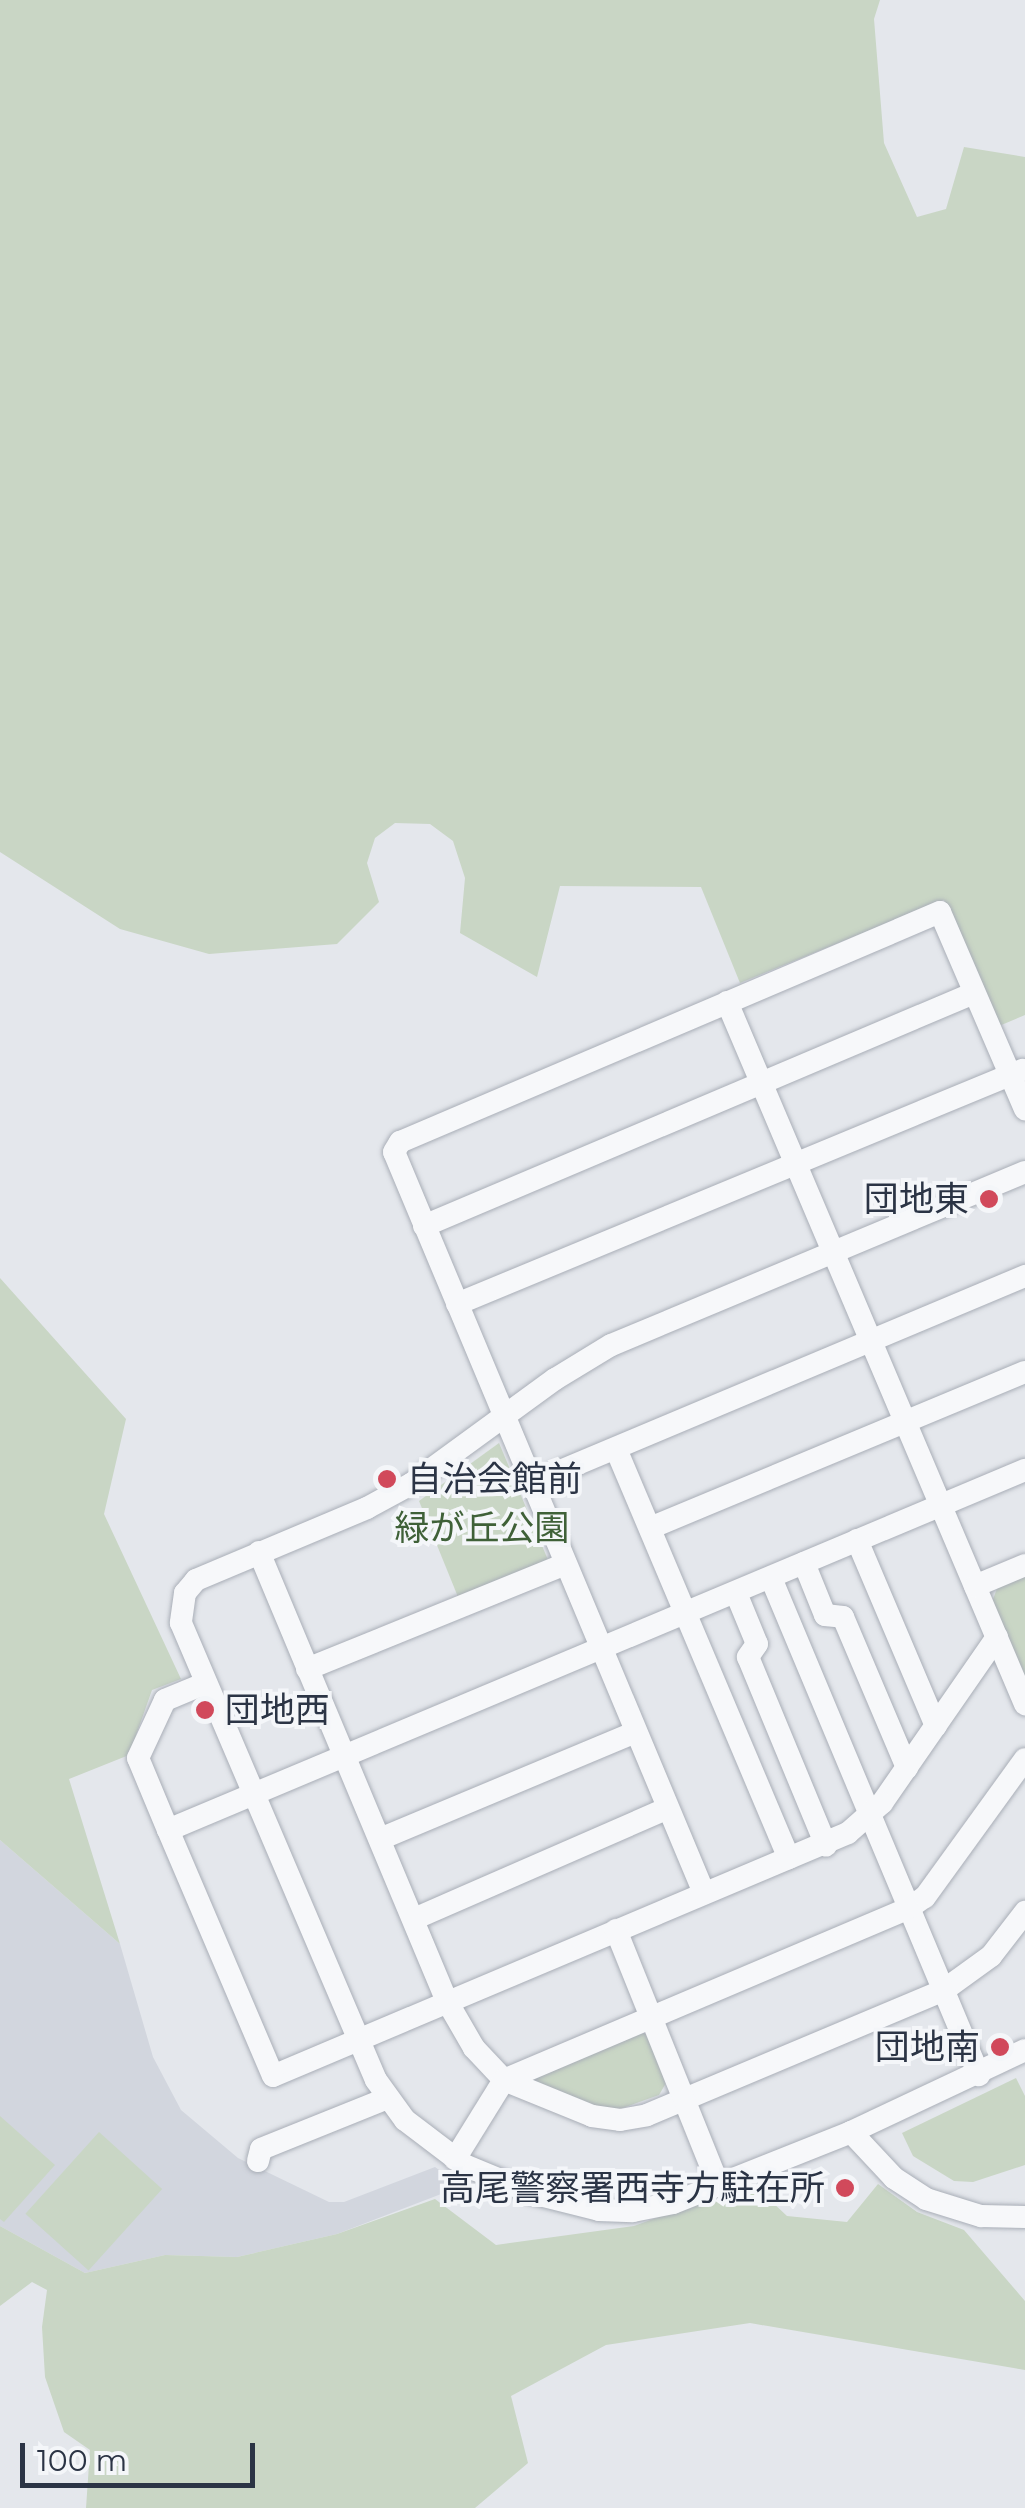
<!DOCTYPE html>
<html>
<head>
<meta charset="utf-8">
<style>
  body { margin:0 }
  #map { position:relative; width:1025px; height:2508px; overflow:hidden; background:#e4e7ec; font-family:Montserrat,"Noto Sans JP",sans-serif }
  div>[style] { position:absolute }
  .built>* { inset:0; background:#d2d6de }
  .green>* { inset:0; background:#c9d6c5; transform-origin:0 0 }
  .roads { filter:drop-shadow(0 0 2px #a9aeb7) drop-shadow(0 0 2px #a9aeb7) }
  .minor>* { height:22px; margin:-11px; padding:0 11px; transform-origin:11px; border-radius:11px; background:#f7f8fa }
  .dots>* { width:28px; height:28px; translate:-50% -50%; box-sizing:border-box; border:5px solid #f4f6f9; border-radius:50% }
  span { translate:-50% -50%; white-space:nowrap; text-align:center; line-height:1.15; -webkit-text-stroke:8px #f4f6f9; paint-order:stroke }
  .poi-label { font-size:35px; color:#2b3445 }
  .right { translate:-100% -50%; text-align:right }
  .left { translate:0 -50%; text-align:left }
  .park-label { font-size:35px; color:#3f6138 }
  .scale { position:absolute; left:20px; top:2443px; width:235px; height:45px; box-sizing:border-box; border:5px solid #2b3445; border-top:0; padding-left:12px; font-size:30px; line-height:35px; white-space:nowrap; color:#2b3445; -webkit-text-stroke:8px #f4f6f9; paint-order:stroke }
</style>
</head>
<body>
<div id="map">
  <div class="built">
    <i style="clip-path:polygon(0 1840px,120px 1944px,153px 2057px,181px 2110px,238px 2158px,329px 2202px,344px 2202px,435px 2167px,462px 2186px,337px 2234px,237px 2257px,165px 2255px,85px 2273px,0 2226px)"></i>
  </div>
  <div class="green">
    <i style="clip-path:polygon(0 0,880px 0,874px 19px,884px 143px,917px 217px,946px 209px,964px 147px,1025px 157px,1025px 1015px,999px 1026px,944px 900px,740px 983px,701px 887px,560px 886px,537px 977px,460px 933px,465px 878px,453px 841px,430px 824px,395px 823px,375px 838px,367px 863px,379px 902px,337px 944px,209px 954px,120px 929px,0 852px)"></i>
    <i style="clip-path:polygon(0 1278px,126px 1419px,104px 1514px,181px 1679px,152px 1690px,129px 1755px,69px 1779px,120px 1944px,0 1840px)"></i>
    <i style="clip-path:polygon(499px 1443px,548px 1560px,458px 1597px,419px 1501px)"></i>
    <i style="clip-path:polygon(1025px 1575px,1025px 1678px,992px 1602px,998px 1586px)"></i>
    <i style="clip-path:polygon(637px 2031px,648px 2035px,666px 2083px,659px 2095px,617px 2110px,605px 2110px,532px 2084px,534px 2073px)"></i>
    <i style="clip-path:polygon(1016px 2078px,1025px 2096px,1025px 2165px,973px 2182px,954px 2181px,913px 2156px,902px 2133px)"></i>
    <i style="clip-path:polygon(0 2116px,55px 2165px,4px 2222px,0 2219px)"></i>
    <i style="left:99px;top:2132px;width:85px;height:110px;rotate:42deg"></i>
    <i style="clip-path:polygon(752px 2183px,787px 2216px,847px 2222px,878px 2184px,917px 2212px,964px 2230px,1025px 2301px,1025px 2370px,750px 2323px,606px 2345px,511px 2396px,528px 2463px,475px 2508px,86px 2508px,90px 2450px,64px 2432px,45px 2377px,42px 2327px,47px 2290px,32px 2282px,0 2306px,0 2226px,85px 2273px,165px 2255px,237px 2257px,337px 2234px,435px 2199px,496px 2245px,634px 2226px)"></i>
  </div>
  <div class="roads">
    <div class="minor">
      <i style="left:727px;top:1002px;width:763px;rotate:67deg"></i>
      <i style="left:1025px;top:1172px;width:449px;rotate:157.3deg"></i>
      <i style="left:611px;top:1345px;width:66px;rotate:148.7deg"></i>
      <i style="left:555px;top:1379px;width:178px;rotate:143.9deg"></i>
      <i style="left:411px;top:1484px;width:50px;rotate:151.4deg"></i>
      <i style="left:367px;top:1508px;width:186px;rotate:157.2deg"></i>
      <i style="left:196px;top:1580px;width:17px;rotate:130deg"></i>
      <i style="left:185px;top:1593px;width:30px;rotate:98deg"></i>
      <i style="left:181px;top:1623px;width:497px;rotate:66.9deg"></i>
      <i style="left:376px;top:2080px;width:49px;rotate:54.1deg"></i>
      <i style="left:405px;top:2120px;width:74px;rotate:37.3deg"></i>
      <i style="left:464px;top:2165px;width:74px;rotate:22.4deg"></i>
      <i style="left:532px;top:2193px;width:69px;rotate:14.2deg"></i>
      <i style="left:599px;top:2210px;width:34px;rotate:2deg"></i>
      <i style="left:633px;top:2211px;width:41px;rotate:-11.3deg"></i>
      <i style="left:673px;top:2203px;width:192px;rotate:-21.7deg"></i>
      <i style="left:851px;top:2132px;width:192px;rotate:-25.2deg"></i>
      <i style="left:424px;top:1226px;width:597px;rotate:-22.96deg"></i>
      <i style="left:457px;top:1304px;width:612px;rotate:-22.5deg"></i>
      <i style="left:616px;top:1449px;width:444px;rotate:67.1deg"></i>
      <i style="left:532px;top:1483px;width:535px;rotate:-22.78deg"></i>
      <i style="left:650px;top:1528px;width:406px;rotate:-22.6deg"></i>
      <i style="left:857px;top:1540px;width:202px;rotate:67deg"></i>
      <i style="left:259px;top:1552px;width:489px;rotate:67.3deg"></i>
      <i style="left:448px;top:2003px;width:52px;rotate:60deg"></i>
      <i style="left:474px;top:2048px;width:44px;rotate:46.8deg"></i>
      <i style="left:504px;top:2080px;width:95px;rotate:22.2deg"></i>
      <i style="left:592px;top:2116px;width:28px;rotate:8deg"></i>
      <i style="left:620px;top:2120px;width:27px;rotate:-10deg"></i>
      <i style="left:647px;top:2115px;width:322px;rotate:-22.8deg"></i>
      <i style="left:944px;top:1990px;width:58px;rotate:-35.9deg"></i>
      <i style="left:991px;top:1956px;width:56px;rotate:-52.3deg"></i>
      <i style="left:804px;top:1563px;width:56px;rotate:68deg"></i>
      <i style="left:825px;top:1615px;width:18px;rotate:6deg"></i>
      <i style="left:843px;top:1617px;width:164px;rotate:67deg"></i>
      <i style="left:771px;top:1578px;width:539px;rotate:67.29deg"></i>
      <i style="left:975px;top:1586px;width:54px;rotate:-22.8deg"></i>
      <i style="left:736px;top:1593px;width:55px;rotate:67.6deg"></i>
      <i style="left:757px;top:1644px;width:16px;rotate:125deg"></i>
      <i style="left:748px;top:1657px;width:204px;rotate:67.5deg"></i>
      <i style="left:997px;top:1637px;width:202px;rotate:124.7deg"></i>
      <i style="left:882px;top:1803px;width:45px;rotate:138.6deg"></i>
      <i style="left:848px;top:1833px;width:624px;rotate:157.09deg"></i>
      <i style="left:273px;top:2076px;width:267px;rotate:-113.1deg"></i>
      <i style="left:168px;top:1830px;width:930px;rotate:-22.79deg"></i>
      <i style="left:307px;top:1669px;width:279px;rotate:-22.1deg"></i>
      <i style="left:168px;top:1830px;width:78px;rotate:-112.6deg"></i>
      <i style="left:138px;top:1758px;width:64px;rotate:-65deg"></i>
      <i style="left:165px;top:1700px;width:44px;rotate:-22.5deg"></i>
      <i style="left:380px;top:1839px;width:277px;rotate:-22.7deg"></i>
      <i style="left:704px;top:1893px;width:803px;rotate:-112.7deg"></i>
      <i style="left:394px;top:1152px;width:12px;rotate:-59deg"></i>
      <i style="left:400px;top:1142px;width:587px;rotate:-23.07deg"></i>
      <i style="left:940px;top:912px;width:215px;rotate:66.7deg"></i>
      <i style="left:414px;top:1919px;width:277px;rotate:-23.6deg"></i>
      <i style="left:616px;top:1930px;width:276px;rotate:68.1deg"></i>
      <i style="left:851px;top:2132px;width:63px;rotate:46.9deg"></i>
      <i style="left:894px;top:2178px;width:38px;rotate:33deg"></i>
      <i style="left:926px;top:2199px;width:58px;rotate:17.2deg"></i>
      <i style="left:981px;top:2216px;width:44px;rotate:1.3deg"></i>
      <i style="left:455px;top:2159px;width:93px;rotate:-58.2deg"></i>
      <i style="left:504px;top:2080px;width:440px;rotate:-23deg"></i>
      <i style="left:909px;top:1908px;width:19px;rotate:-35deg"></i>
      <i style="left:925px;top:1897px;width:170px;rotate:-54.1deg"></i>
      <i style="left:258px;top:2161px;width:12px;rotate:-76deg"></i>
      <i style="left:261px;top:2149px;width:137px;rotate:-21.9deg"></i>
    </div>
  </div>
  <div class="dots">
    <i style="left:989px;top:1199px;background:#d1495b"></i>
    <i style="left:387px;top:1479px;background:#d1495b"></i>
    <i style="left:205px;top:1710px;background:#d1495b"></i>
    <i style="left:1000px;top:2047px;background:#d1495b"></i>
    <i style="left:845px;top:2188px;background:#d1495b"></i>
  </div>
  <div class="poi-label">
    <span class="right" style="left:969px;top:1199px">団地東</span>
    <span class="left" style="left:407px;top:1479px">自治会館前</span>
    <span class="left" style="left:225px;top:1710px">団地西</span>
    <span class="right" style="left:980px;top:2047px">団地南</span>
    <span class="right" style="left:825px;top:2188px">高尾警察署西寺方駐在所</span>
  </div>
  <div class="park-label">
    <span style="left:482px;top:1528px">緑が丘公園</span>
  </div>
  <div class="scale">100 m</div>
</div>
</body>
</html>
